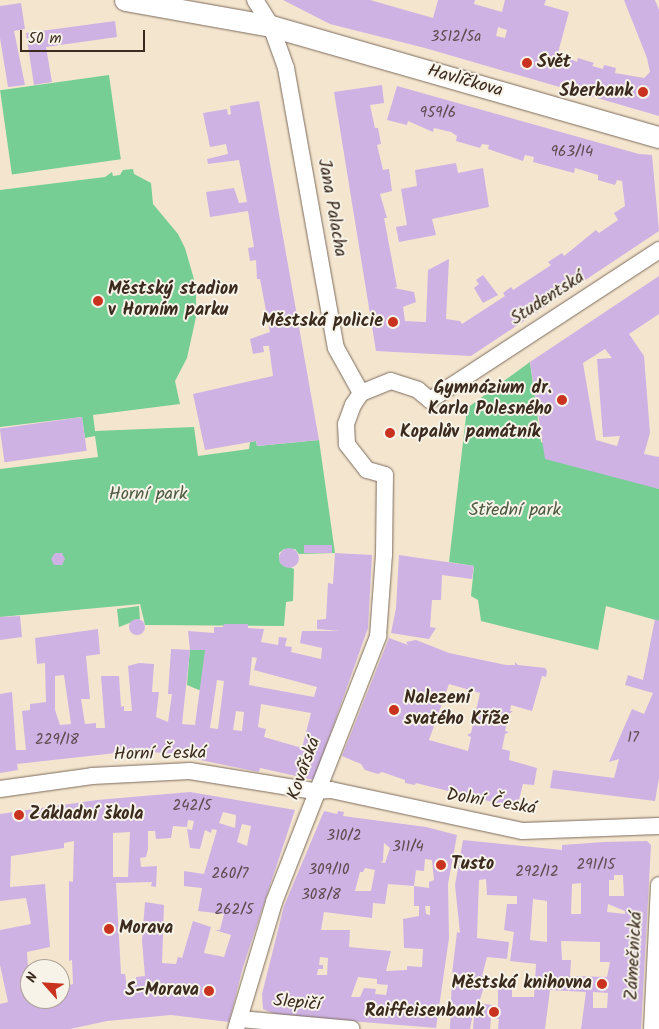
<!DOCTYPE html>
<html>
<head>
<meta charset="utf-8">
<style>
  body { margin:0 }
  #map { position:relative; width:659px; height:1029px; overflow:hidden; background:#f4e5cf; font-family:Kalam,sans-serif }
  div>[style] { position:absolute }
  .green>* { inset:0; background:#76ce94; transform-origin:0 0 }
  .building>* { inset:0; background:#ceb2e4; transform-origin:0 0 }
  .round { border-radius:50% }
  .roads { filter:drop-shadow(0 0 1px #7c6b5c) drop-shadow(0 0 1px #7c6b5c) }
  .minor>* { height:16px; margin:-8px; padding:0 8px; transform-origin:8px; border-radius:8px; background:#fff }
  .major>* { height:21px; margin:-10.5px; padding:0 10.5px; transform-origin:10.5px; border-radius:10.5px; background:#fff }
  .dots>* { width:14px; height:14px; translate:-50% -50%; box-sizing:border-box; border:2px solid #f7f3e8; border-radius:50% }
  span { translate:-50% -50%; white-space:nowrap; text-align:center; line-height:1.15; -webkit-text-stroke:4px #f7f3e8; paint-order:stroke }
  .number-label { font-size:15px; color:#604c50 }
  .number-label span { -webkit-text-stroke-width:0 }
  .poi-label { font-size:18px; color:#3b2a1e; font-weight:700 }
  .left { translate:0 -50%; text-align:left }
  .right { translate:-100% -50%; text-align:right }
  .street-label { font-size:18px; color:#3b2a1e }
  .park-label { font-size:18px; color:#4d5b41 }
  .north { position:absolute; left:20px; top:959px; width:50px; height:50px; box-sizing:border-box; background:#f7f3e8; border:1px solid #aca397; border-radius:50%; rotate:296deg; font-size:14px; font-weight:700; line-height:20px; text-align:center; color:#3b2a1e }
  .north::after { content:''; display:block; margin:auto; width:18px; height:22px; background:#c8321e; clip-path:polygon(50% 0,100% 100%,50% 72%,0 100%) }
  .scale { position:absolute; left:20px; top:30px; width:125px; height:22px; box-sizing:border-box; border:2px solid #3b2a1e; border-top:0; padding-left:6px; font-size:15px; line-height:18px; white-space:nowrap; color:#3b2a1e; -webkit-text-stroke:4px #f7f3e8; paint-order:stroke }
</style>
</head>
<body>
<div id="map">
  <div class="green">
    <i style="left:109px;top:75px;width:85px;height:110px;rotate:82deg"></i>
    <i style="clip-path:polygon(133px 169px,134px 174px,151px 183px,153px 204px,178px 234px,185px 248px,196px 286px,196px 317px,187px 358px,175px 381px,180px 404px,93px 415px,95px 431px,194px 427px,198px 456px,249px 449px,250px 442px,256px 441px,257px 446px,319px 440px,335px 553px,299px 554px,295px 549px,284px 549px,279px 553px,280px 563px,294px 569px,293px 601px,286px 602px,284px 626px,145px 625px,140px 604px,0 617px,0 469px,98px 457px,95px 436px,85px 438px,82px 417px,0 427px,0 190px,105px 177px,112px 172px,113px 176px,120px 175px,123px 170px)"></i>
    <i style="clip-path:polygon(530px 362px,541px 442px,659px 489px,659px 621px,606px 606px,598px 650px,481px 621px,478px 600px,471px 596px,474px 566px,449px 562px,467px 408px)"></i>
    <i style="clip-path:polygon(139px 606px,140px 619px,119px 627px,117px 609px)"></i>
    <i style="clip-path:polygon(222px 635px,215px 690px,199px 690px,187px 685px,190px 648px)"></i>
  </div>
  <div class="building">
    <i style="clip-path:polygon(evenodd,283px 0,370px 0,433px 18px,438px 0,475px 0,474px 4px,502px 12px,505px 0,546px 0,544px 5px,569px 12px,558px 53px,577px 62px,578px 58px,594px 63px,592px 66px,603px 69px,604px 65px,616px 68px,615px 73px,644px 78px,650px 72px,647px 58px,624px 0,655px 0,659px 10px,659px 116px,425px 48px,330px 24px,283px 0,498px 27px,507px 30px,505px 38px,496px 36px,498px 27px)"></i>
    <i style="clip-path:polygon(21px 3px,25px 29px,14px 31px,25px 85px,8px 87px,0 38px,0 6px)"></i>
    <i style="clip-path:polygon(115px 21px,117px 37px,46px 47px,52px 82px,34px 85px,26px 33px)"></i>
    <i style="clip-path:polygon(382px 85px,384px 103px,370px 105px,375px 128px,378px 128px,381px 144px,377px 145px,383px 170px,389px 169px,392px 191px,380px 194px,387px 218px,384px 218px,397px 287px,394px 288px,414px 292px,416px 302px,403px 307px,405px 321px,426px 322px,428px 270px,449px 259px,446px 319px,460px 321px,462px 324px,505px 296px,503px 293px,511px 287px,513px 290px,551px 265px,548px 262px,562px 253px,564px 256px,596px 230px,599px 233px,618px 220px,614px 213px,625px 206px,622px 181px,617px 180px,615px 185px,598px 180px,598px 175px,575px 168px,574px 173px,533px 162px,534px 157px,525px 155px,523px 161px,488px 149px,489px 145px,482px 144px,480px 148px,456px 141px,457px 136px,451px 132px,434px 128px,433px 132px,408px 121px,407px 125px,387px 120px,397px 86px,639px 154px,652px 155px,659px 231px,471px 356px,376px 351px,334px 92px)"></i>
    <i style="clip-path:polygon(259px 101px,319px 440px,257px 446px,256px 441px,205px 450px,193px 394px,273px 376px,269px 346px,263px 346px,264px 352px,253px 354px,250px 339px,270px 332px,260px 279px,257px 279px,256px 260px,250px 261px,248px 248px,254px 247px,248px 211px,210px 217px,206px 192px,234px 188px,239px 203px,247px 202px,239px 160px,208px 164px,207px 159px,228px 154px,226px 144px,210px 147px,203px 113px,227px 109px,228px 115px,231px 114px,230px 106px)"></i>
    <i style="clip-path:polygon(456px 163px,458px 173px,483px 168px,489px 207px,432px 219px,436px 235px,399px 242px,396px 227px,407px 225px,401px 189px,417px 186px,415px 170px)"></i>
    <i style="clip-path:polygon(483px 275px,498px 295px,483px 303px,474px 288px,479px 284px,476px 280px)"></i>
    <i style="clip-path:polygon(evenodd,659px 276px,659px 314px,629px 334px,644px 356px,650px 433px,644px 454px,659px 457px,659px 489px,545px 459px,530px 362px,659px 276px,605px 349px,612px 358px,597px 359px,603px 437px,620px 436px,617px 446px,596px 440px,583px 363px,605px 349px)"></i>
    <i style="left:82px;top:417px;width:34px;height:83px;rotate:82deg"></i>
    <i style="left:332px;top:545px;width:8px;height:28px;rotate:90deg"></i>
    <i class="round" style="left:279px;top:548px;width:20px;height:20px"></i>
    <i style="clip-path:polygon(55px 553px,62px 553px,65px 559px,62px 565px,54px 565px,51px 559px)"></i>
    <i style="clip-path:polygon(evenodd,335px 553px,372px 555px,368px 628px,314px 780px,260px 768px,259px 772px,166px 753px,134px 751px,17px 764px,18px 770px,0 773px,0 694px,12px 692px,16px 750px,26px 750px,22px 711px,30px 710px,30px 704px,46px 702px,45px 663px,37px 664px,35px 638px,98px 629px,100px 654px,86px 656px,90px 699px,81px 699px,85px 724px,96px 723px,96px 728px,105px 728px,101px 676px,119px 676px,121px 707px,124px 706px,124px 711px,132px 711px,128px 666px,139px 663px,154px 664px,152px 692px,159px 692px,156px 717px,168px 722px,172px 694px,168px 694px,171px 649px,190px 650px,188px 631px,214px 633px,214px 627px,223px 627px,224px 624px,248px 624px,248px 628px,264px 629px,261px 642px,278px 645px,279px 637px,287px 638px,285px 646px,292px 647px,291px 652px,321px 659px,322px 648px,300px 643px,302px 631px,340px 631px,317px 629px,317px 620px,326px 619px,328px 583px,333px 584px,335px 553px,190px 650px,205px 650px,195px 725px,182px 724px,190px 650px,335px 553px,252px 657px,257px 658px,254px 670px,317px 687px,314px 697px,249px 685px,252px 657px,335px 553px,64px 675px,71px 724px,60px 725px,55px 710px,55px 676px,64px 675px,335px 553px,217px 680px,224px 681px,218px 729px,210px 728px,217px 680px,335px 553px,261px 704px,311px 713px,302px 748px,264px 737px,266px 729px,258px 727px,261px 704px,335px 553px,236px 711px,244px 712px,242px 731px,233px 730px,236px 711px)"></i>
    <i style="clip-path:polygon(399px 555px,474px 566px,472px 579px,442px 575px,441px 600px,432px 600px,430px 627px,436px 628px,429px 639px,391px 633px,396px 608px)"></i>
    <i style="clip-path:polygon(20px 616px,22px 637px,0 640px,0 617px)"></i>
    <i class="round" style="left:129px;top:619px;width:16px;height:16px"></i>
    <i style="clip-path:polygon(655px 619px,659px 621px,659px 778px,655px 801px,550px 788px,553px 770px,614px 778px,619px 759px,609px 762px,632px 709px,644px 714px,653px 693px,625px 685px,628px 675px,643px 680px)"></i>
    <i style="clip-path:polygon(evenodd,389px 638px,408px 645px,406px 642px,416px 640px,449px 653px,506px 665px,515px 665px,515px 662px,518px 665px,545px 668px,547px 671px,546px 677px,542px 676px,532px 711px,511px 705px,510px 711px,513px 711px,509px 714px,505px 731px,509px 732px,505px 734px,502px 749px,510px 751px,509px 760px,537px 768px,534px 785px,523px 784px,517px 808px,416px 783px,415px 785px,405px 783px,405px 780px,382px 772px,378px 774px,365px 770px,361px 764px,342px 756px,389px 638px,449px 684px,480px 693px,471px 733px,467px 735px,471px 737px,468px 751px,429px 740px,449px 684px)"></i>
    <i style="clip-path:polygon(evenodd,190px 792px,295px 810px,243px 967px,229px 1022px,171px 1015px,107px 1021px,70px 1029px,0 1029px,0 1004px,8px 1002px,0 965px,0 930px,31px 924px,26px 898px,0 901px,0 814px,97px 800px,190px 792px,223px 812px,236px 815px,235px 828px,219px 823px,223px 812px,190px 792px,188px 820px,194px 821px,192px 830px,187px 829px,190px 848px,200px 849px,205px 830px,211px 833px,212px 829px,217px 830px,204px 874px,184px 871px,184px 886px,202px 888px,198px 911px,224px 914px,220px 930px,215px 930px,231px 935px,224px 957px,204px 953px,211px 927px,193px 921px,182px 958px,178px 957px,176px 964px,162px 963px,164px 905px,145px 902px,142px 941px,145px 976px,136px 977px,137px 985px,127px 986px,125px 974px,121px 974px,116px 883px,152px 882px,151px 886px,156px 887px,157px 866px,141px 867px,140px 858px,146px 857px,148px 849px,148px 831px,155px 831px,156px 839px,171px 838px,173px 826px,187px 827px,188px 820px,190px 792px,242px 824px,251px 826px,247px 846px,237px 842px,242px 824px,190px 792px,130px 832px,128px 877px,113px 877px,113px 833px,130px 832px,190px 792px,74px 841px,73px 882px,69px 881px,69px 961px,72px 960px,73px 984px,62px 987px,63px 995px,60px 999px,30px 999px,27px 952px,50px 947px,45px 884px,10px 887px,11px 856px,64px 848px,64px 843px,74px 841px)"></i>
    <i style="clip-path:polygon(evenodd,324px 811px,337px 814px,338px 811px,344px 812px,343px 816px,426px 827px,457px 835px,448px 884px,449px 938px,436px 1028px,277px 1015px,263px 1009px,262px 994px,284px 906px,324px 811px,384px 843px,390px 848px,385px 863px,380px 862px,383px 861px,384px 843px,324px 811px,425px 859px,432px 860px,434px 880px,429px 882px,429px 888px,414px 886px,414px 906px,419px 906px,419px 916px,403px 919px,404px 948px,423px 949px,422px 967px,407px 966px,407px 970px,386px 971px,391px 951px,349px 947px,350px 930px,321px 930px,324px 912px,372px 918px,373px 903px,385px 904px,388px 884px,414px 886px,416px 870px,424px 871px,425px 859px,324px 811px,365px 868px,375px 870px,371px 891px,355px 891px,360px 872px,363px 872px,365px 868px,324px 811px,425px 906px,430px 906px,430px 915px,426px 914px,425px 906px,324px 811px,320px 957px,328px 958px,327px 975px,317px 975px,318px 969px,323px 969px,323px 965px,319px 965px,320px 957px,324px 811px,358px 977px,377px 979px,377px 984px,388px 985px,386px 995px,375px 994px,376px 989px,364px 988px,360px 997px,351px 997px,358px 977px)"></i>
    <i style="clip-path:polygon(evenodd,463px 840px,562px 850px,562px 845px,604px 842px,647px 841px,651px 845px,641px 1029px,581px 1029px,586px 992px,550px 990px,545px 1029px,498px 1029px,499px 1019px,491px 1018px,490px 1029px,473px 1029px,475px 1003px,470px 1029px,450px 1029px,452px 974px,457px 932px,460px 933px,455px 885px,463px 840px,614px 875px,623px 875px,624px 896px,609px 896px,609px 880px,614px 880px,614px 875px,463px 840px,486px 879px,487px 895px,517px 896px,517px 904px,507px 904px,504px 930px,514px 932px,510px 961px,536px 964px,534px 997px,512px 997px,512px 986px,498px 984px,498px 1006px,479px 1003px,485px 983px,489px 983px,489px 977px,482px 976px,487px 957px,507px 959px,509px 942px,477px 938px,479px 880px,486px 879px,463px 840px,581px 883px,581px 914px,571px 914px,572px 884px,581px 883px,463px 840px,533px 899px,547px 901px,547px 942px,530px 940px,533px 899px,463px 840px,608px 904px,625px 911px,625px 914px,607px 912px,608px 904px,463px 840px,561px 941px,600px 942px,600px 962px,610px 962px,607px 977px,570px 976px,571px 960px,562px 960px,561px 941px,463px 840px,593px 992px,608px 993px,607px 1008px,593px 1008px,593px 992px)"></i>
  </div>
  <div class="roads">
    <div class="minor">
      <i style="left:255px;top:0;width:31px;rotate:58deg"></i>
      <i style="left:271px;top:26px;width:45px;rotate:70.3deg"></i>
      <i style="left:286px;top:68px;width:284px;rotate:79.9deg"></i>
      <i style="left:336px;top:348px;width:51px;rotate:60.9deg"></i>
      <i style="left:0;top:789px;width:93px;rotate:-8deg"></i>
      <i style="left:92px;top:776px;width:98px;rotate:-2.9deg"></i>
      <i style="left:190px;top:771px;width:126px;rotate:9.2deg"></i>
      <i style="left:314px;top:791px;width:17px;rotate:-3deg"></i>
      <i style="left:331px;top:790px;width:196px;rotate:12.1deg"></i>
      <i style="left:523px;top:831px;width:136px;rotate:-2.1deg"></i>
      <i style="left:240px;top:1019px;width:112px;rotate:5.1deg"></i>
      <i style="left:236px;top:1029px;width:133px;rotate:-73.3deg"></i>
      <i style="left:274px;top:902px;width:286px;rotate:-68.6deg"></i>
      <i style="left:378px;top:636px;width:81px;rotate:-85.8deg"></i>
      <i style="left:384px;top:555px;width:80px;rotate:-89.3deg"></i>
      <i style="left:385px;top:475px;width:19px;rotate:-164deg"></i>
      <i style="left:367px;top:470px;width:33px;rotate:-128deg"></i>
      <i style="left:347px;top:444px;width:20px;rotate:-93deg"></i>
      <i style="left:346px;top:424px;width:20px;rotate:-70deg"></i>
      <i style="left:353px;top:405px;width:14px;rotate:-56deg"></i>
      <i style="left:361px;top:393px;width:32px;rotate:-22deg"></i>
      <i style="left:391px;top:381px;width:28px;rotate:18deg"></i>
      <i style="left:418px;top:390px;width:16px;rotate:40deg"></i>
      <i style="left:430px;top:400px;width:274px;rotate:-33.2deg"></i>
      <i style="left:652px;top:1029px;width:144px;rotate:-87.2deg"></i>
    </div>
    <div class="major">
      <i style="left:125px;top:0;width:148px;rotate:10.1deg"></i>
      <i style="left:271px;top:26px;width:404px;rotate:16deg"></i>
    </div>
  </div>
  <div class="dots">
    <i style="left:527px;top:63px;background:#c8321e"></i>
    <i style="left:643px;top:92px;background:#c8321e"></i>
    <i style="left:98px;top:301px;background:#c8321e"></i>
    <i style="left:393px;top:322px;background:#c8321e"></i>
    <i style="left:562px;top:400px;background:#c8321e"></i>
    <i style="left:390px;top:433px;background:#c8321e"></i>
    <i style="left:394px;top:710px;background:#c8321e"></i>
    <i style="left:19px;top:815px;background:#c8321e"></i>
    <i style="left:441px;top:865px;background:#c8321e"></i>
    <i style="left:109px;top:929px;background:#c8321e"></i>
    <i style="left:602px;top:984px;background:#c8321e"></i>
    <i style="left:209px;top:991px;background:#c8321e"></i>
    <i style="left:494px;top:1012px;background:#c8321e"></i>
  </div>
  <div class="number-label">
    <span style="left:456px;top:38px">3512/5a</span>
    <span style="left:438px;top:114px">959/6</span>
    <span style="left:572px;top:153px">963/14</span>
    <span style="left:633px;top:739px">17</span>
    <span style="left:57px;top:741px">229/18</span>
    <span style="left:192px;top:807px">242/5</span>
    <span style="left:344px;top:837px">310/2</span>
    <span style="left:408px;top:848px">311/4</span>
    <span style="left:596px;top:866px">291/15</span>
    <span style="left:329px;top:871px">309/10</span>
    <span style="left:537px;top:873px">292/12</span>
    <span style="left:230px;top:875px">260/7</span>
    <span style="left:321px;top:896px">308/8</span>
    <span style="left:234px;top:911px">262/5</span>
  </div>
  <div class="poi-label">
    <span class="left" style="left:537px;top:63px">Svět</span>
    <span class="right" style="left:633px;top:92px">Sberbank</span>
    <span class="left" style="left:108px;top:301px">Městský stadion<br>v Horním parku</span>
    <span class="right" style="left:383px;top:322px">Městská policie</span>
    <span class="right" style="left:552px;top:400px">Gymnázium dr.<br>Karla Polesného</span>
    <span class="left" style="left:400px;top:433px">Kopalův památník</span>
    <span class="left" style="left:404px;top:710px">Nalezení<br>svatého Kříže</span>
    <span class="left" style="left:29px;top:815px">Základní škola</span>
    <span class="left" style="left:451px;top:865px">Tusto</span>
    <span class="left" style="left:119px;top:929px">Morava</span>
    <span class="right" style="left:592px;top:984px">Městská knihovna</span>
    <span class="right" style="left:199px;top:991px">S-Morava</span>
    <span class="right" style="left:484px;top:1012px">Raiffeisenbank</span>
  </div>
  <div class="street-label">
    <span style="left:465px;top:82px;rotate:16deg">Havlíčkova</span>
    <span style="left:331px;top:208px;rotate:80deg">Jana Palacha</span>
    <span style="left:548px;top:299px;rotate:-33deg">Studentská</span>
    <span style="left:160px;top:755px;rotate:-1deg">Horní Česká</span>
    <span style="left:305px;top:769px;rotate:-70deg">Kovářská</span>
    <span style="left:491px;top:803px;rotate:9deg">Dolní Česká</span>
    <span style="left:635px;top:956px;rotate:-87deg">Zámečnická</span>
    <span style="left:297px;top:1004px;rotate:5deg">Slepičí</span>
  </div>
  <div class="park-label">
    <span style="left:148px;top:495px">Horní park</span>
    <span style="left:515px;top:511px">Střední park</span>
  </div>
  <div class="north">N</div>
  <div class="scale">50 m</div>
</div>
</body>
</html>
